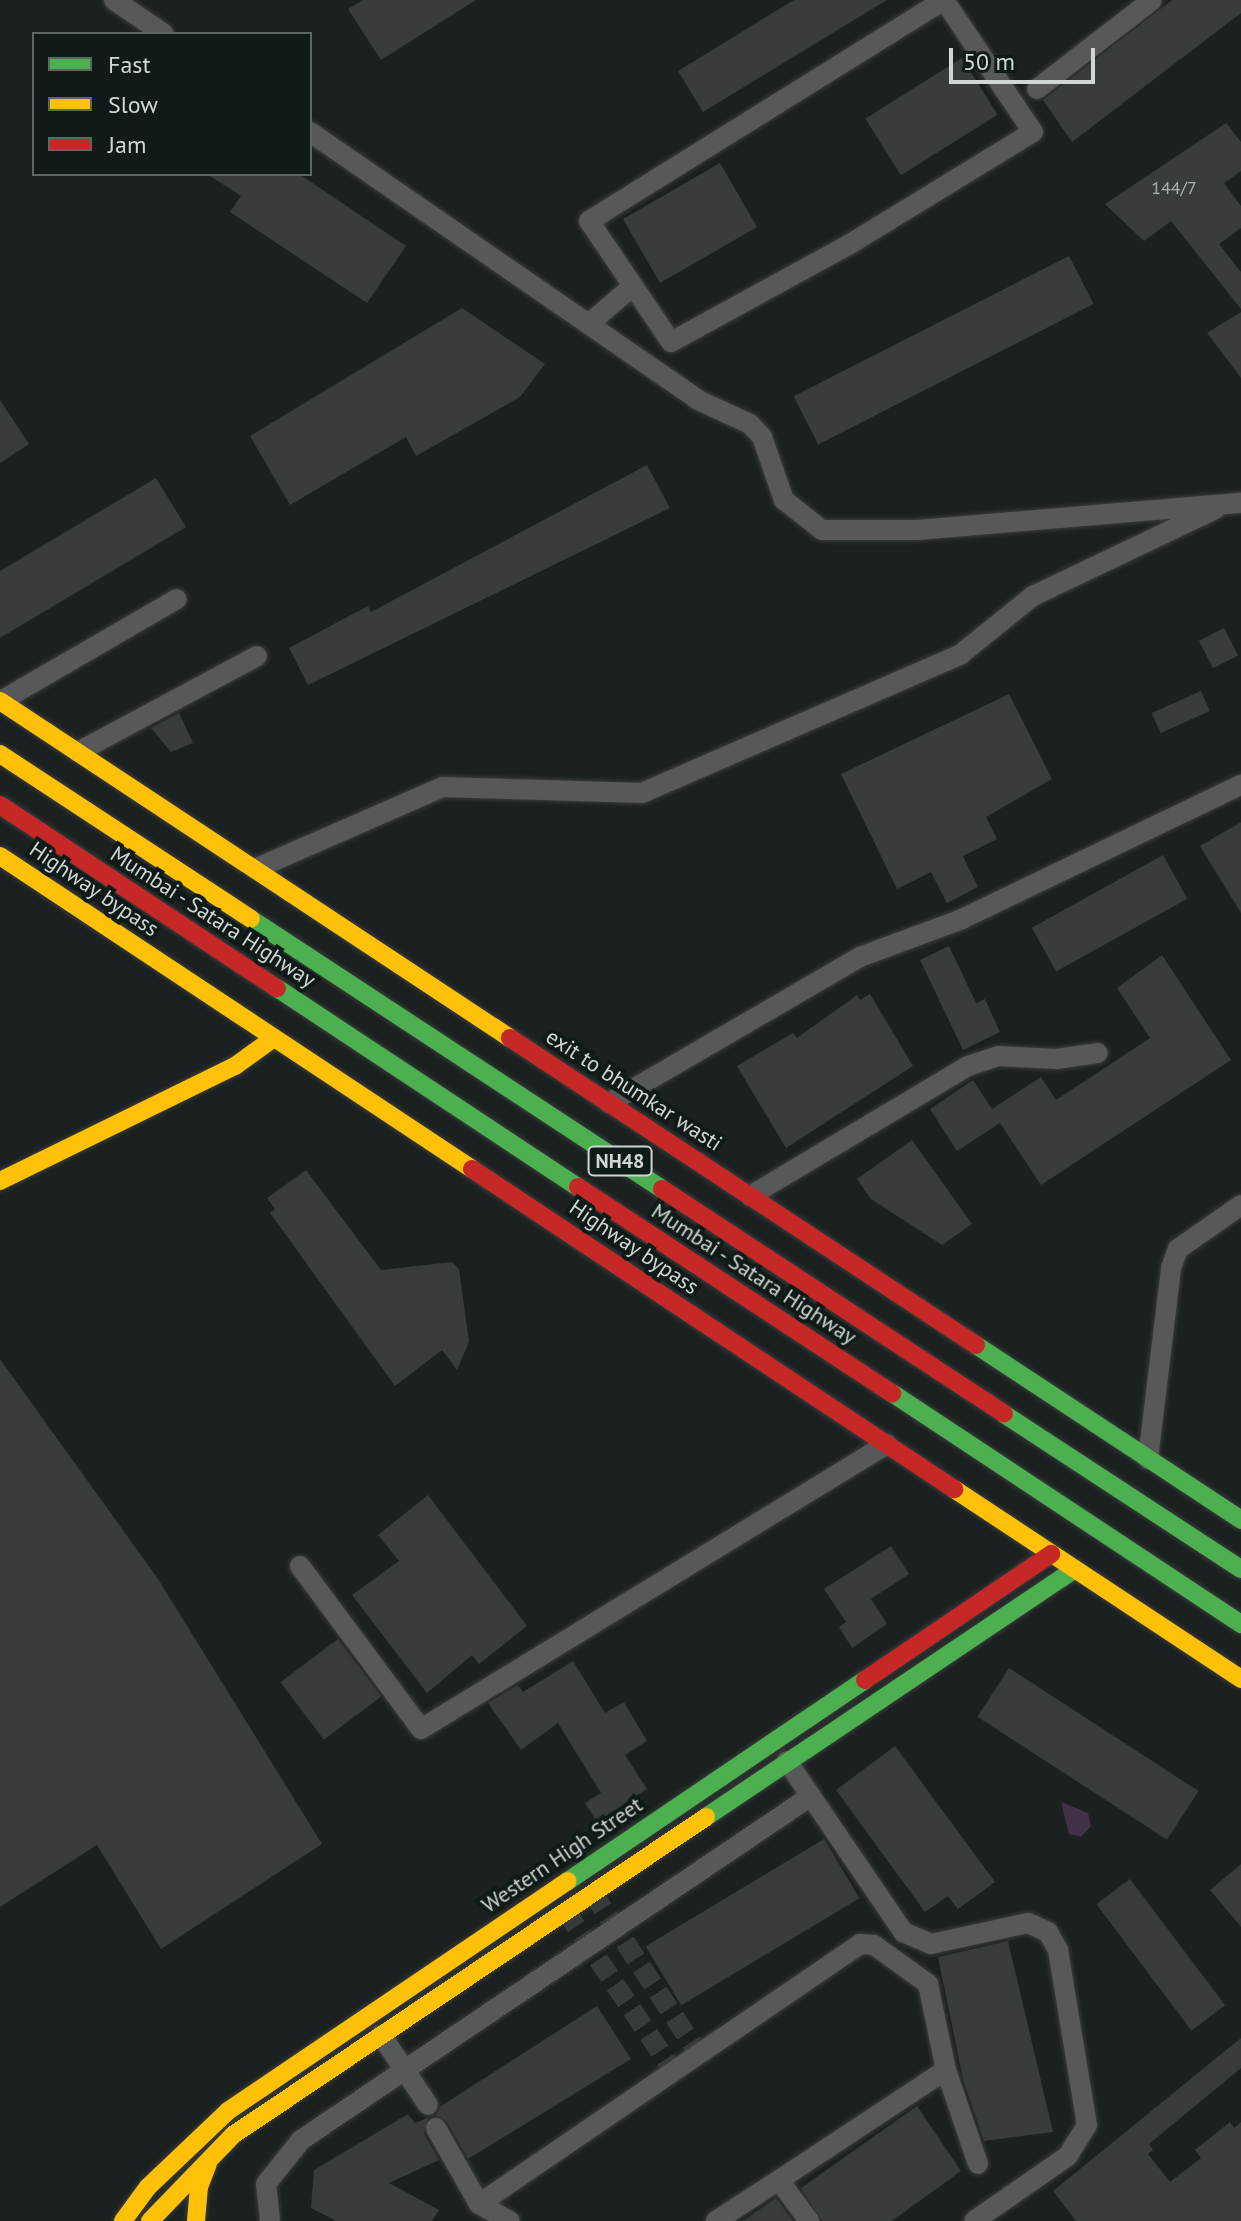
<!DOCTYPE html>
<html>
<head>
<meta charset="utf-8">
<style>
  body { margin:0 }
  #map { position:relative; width:1241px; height:2221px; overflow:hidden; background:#1b2120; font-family:"PT Sans",sans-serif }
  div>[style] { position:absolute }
  .green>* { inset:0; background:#423147 }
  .building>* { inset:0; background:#383d3c; transform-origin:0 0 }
  .street-tunnel>* { height:20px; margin-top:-10px; transform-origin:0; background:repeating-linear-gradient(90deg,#363c3b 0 20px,transparent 0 30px) }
  .roads { filter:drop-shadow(0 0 2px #393d3c) drop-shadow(0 0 2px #393d3c) }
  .street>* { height:20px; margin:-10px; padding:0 10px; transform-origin:10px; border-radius:10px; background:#575859 }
  .fast>* { height:18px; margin:-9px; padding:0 9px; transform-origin:9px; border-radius:9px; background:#4caf50 }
  .slow>* { height:18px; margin:-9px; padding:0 9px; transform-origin:9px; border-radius:9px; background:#ffc107 }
  .jam>* { height:18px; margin:-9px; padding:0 9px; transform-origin:9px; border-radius:9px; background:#c62828 }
  span { translate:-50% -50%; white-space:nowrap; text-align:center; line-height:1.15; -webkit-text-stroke:8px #0f1b18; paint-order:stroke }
  .number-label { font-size:18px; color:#a9b0ae }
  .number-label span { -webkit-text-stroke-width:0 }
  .shield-label span { padding:2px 6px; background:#0f1b18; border:2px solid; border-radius:6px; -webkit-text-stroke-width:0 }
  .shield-label { font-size:20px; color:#cfd6d4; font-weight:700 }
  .street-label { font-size:22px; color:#cfd6d4 }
  .legend { position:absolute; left:32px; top:32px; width:280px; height:144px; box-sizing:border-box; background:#0f1b18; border:2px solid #5c6663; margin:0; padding:10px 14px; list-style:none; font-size:24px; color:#cfd6d4 }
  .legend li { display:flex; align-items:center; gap:16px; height:40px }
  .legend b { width:40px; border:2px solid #5c6663 }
  .scale { position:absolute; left:949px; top:48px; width:146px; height:36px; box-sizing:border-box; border:4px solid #cfd6d4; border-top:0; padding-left:10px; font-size:24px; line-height:28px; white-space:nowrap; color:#cfd6d4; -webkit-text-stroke:6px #0f1b18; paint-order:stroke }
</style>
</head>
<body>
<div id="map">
  <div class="green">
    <i style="clip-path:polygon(1061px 1802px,1088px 1813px,1091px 1826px,1081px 1837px,1069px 1834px)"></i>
  </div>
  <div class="building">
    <i style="clip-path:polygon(363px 0,476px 0,381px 60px,348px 9px)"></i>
    <i style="clip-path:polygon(794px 0,887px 0,703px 112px,678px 71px)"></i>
    <i style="clip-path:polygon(1172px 0,1241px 0,1241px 13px,1072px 142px,1043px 100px)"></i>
    <i style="left:962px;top:58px;width:67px;height:114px;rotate:58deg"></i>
    <i style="clip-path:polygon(1226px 123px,1241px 142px,1241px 171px,1224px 183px,1241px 206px,1241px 228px,1219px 244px,1241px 272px,1241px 309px,1171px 221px,1144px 241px,1105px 204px)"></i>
    <i style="left:720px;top:163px;width:74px;height:112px;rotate:60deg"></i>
    <i style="clip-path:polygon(207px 174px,299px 174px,406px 246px,367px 303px,230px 212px,241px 196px)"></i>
    <i style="left:1069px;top:256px;width:54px;height:309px;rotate:63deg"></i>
    <i style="clip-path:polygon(462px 308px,545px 364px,520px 397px,416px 456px,406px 437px,290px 505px,250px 436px)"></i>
    <i style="clip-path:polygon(1241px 312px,1241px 378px,1207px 333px)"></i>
    <i style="clip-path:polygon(0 400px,29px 444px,0 463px)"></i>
    <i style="clip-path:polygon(647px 465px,670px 508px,308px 685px,289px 648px,368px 606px,371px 612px)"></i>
    <i style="clip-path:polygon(156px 478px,186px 527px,0 638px,0 571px)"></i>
    <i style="left:1224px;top:628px;width:31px;height:28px;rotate:63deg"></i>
    <i style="left:1201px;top:691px;width:22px;height:54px;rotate:66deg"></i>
    <i style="clip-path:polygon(1009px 694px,1052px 779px,986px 817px,997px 839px,963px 856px,978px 887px,947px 903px,931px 872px,897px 889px,841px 774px)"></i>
    <i style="clip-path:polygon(179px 713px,193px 743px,171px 752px,151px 728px)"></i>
    <i style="clip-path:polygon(1241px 822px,1241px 913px,1200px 846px)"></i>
    <i style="left:1163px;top:855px;width:50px;height:150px;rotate:61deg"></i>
    <i style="clip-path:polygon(949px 946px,976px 1003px,985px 999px,1000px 1032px,963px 1050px,920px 960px)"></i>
    <i style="clip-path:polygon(1162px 955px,1231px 1060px,1041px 1185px,1000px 1123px,957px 1151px,930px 1109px,973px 1080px,992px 1109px,1041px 1077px,1056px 1100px,1150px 1038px,1117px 988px)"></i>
    <i style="clip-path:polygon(870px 994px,913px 1066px,786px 1148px,737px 1066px,793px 1033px,797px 1038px,857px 995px,860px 1000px)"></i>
    <i style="clip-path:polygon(912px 1140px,972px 1224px,942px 1245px,871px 1199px,857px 1179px)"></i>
    <i style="clip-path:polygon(306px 1170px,381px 1270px,452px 1262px,459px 1269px,469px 1342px,457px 1370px,442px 1350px,395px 1386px,270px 1213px,275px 1209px,267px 1198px)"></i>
    <i style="clip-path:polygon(0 1359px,158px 1579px,322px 1844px,161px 1949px,97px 1845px,0 1907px)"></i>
    <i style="clip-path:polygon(428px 1495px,527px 1626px,479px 1664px,472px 1655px,427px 1693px,352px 1595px,399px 1561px,378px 1535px)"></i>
    <i style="clip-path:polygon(891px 1546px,909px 1574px,871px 1599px,887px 1624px,852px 1648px,839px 1627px,846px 1622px,824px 1589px)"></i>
    <i style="left:338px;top:1639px;width:72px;height:72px;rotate:53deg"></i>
    <i style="clip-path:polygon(573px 1661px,605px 1713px,624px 1702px,647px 1741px,625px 1755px,647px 1789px,597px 1822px,585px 1803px,601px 1793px,558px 1723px,521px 1750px,488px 1703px,518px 1685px,523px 1692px)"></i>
    <i style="left:1009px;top:1668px;width:226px;height:58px;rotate:33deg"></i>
    <i style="clip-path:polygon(895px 1746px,995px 1882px,958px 1909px,948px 1896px,925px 1912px,836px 1790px)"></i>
    <i style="left:824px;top:1839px;width:69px;height:208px;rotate:59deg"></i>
    <i style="clip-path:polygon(1241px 1864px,1241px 1927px,1210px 1890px)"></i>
    <i style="left:1130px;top:1879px;width:158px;height:42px;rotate:53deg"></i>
    <i style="clip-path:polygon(1008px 1941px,1053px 2132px,984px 2141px,963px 2079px,938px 1957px)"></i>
    <i style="clip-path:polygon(597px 2006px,631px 2059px,468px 2159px,447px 2122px,436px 2115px,441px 2106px)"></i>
    <i style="clip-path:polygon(1241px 2038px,1241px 2068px,1149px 2144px,1153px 2150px,1148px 2154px,1170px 2182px,1201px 2158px,1195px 2150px,1230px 2122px,1234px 2128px,1241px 2122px,1241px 2221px,1076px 2221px,1053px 2191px)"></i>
    <i style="clip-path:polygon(917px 2106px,961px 2171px,892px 2221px,822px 2221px,801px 2188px)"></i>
    <i style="clip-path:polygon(408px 2114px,415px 2123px,428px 2118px,424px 2134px,439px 2160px,389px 2183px,439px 2210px,432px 2221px,336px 2221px,311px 2208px,314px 2170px)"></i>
    <i style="clip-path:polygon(776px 2198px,793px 2221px,743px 2221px)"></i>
  </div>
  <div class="street-tunnel">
    <i style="left:592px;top:1892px;width:191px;rotate:56.6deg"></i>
    <i style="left:565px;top:1910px;width:190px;rotate:56.1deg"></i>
  </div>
  <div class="roads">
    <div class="street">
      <i style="left:114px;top:0;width:60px;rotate:34.2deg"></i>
      <i style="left:944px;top:0;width:159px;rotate:56deg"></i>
      <i style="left:1033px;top:132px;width:215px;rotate:148.5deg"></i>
      <i style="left:850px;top:244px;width:204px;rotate:151.3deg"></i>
      <i style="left:671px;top:342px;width:146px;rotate:-124.1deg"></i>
      <i style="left:589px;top:221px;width:418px;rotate:-31.9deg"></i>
      <i style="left:1037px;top:89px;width:145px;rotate:-37.7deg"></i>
      <i style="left:310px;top:132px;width:472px;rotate:34.6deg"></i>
      <i style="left:698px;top:400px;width:57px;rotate:24.8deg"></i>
      <i style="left:750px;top:424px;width:18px;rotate:47deg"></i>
      <i style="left:762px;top:437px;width:67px;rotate:70.8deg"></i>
      <i style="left:784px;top:500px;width:48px;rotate:38.3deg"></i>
      <i style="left:822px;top:530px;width:95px"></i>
      <i style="left:917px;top:530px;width:325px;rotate:-4.8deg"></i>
      <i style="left:591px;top:322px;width:55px;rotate:-40.6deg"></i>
      <i style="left:1px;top:701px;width:203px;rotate:-30.1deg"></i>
      <i style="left:78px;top:752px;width:203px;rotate:-28.2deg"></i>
      <i style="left:255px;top:869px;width:205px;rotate:-23.6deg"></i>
      <i style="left:443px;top:787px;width:199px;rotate:1.7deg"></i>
      <i style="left:642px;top:793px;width:348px;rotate:-23.5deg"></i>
      <i style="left:961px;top:654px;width:92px;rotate:-38.9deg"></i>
      <i style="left:1033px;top:596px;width:202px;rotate:-25.5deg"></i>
      <i style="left:609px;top:1103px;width:290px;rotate:-30.2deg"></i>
      <i style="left:860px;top:957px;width:109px;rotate:-20.4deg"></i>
      <i style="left:962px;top:919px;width:310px;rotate:-25.7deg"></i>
      <i style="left:750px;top:1196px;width:254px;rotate:-30.8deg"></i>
      <i style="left:968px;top:1066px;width:32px;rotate:-18deg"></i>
      <i style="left:998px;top:1056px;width:58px;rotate:3deg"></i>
      <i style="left:1056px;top:1059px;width:42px;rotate:-8.1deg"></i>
      <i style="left:1148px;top:1459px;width:192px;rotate:-83.1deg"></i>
      <i style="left:1171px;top:1268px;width:20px;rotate:-70deg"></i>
      <i style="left:1178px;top:1249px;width:77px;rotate:-34.9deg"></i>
      <i style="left:300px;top:1566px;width:203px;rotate:53.4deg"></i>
      <i style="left:421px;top:1729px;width:546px;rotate:-31.45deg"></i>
      <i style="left:787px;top:1761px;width:207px;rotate:55.8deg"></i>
      <i style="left:903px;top:1932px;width:30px;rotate:23deg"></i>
      <i style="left:931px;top:1944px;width:99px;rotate:-12.2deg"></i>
      <i style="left:1028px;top:1923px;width:22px;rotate:24deg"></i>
      <i style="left:1048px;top:1932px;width:21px;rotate:61deg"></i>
      <i style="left:1058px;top:1950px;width:177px;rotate:80.6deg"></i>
      <i style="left:1087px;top:2125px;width:36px;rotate:122deg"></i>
      <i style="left:1068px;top:2156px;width:114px;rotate:145.3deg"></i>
      <i style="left:381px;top:2035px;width:84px;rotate:56.1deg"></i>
      <i style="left:436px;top:2128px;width:87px;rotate:60.5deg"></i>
      <i style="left:479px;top:2204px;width:35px;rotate:29deg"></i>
      <i style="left:779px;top:2180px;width:200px;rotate:-33.4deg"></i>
      <i style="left:479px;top:2204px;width:461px;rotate:-34.3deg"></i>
      <i style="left:860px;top:1944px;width:14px;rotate:4deg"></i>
      <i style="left:874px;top:1945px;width:67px;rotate:35.8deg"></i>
      <i style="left:928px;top:1984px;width:88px;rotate:78.2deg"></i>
      <i style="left:946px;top:2070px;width:99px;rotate:71.2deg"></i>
      <i style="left:270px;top:2221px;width:37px;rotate:-96deg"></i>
      <i style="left:266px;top:2184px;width:56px;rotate:-51.5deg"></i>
      <i style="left:301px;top:2140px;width:615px;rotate:-34deg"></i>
      <i style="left:716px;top:2221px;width:75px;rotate:-33.1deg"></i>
      <i style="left:779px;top:2180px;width:51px;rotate:53.8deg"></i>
    </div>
    <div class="fast">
      <i style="left:251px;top:919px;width:492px;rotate:33.3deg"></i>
      <i style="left:277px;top:988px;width:361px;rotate:33.5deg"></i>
      <i style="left:976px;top:1345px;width:318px;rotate:33.4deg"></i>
      <i style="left:892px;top:1393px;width:419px;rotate:33.5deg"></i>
      <i style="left:1004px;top:1414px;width:283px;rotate:33.2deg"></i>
      <i style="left:706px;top:1817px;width:442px;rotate:-33.9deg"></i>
      <i style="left:568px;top:1881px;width:359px;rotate:-34.1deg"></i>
    </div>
    <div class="slow">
      <i style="left:0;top:701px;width:611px;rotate:33.46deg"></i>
      <i style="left:0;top:754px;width:300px;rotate:33.3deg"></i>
      <i style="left:0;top:856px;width:566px;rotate:33.55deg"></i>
      <i style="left:0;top:1181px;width:262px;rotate:-26.1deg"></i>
      <i style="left:235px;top:1066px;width:48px;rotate:-35.7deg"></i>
      <i style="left:954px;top:1489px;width:344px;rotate:33.5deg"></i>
      <i style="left:123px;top:2221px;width:42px;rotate:-53.7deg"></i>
      <i style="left:148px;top:2187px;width:110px;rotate:-43.5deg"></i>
      <i style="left:228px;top:2111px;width:410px;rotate:-34.1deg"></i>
      <i style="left:150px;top:2221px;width:120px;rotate:-46deg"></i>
      <i style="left:233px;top:2135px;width:570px;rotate:-33.91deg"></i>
      <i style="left:196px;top:2221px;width:34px;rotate:-85deg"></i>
      <i style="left:199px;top:2187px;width:25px;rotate:-69deg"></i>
    </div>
    <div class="jam">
      <i style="left:0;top:805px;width:332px;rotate:33.5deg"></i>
      <i style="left:510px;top:1038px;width:558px;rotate:33.38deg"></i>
      <i style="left:472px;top:1169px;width:579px;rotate:33.58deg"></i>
      <i style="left:578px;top:1187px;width:376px;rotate:33.3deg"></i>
      <i style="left:662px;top:1189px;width:409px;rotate:33.3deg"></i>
      <i style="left:865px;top:1680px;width:225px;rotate:-34.1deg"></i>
    </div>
  </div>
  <div class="number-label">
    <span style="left:1174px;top:188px">144/7</span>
  </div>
  <div class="shield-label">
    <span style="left:620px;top:1161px">NH48</span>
  </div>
  <div class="street-label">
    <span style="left:94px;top:889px;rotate:34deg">Highway bypass</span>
    <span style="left:213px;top:917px;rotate:33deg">Mumbai - Satara Highway</span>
    <span style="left:634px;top:1090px;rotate:33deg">exit to bhumkar wasti</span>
    <span style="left:634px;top:1247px;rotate:34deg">Highway bypass</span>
    <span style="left:754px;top:1274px;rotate:33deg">Mumbai - Satara Highway</span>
    <span style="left:562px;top:1855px;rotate:-34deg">Western High Street</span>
  </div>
  <ul class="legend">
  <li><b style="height:10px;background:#4caf50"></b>Fast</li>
  <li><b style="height:10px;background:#ffc107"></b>Slow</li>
  <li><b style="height:10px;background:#c62828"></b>Jam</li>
  </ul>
  <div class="scale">50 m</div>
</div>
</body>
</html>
